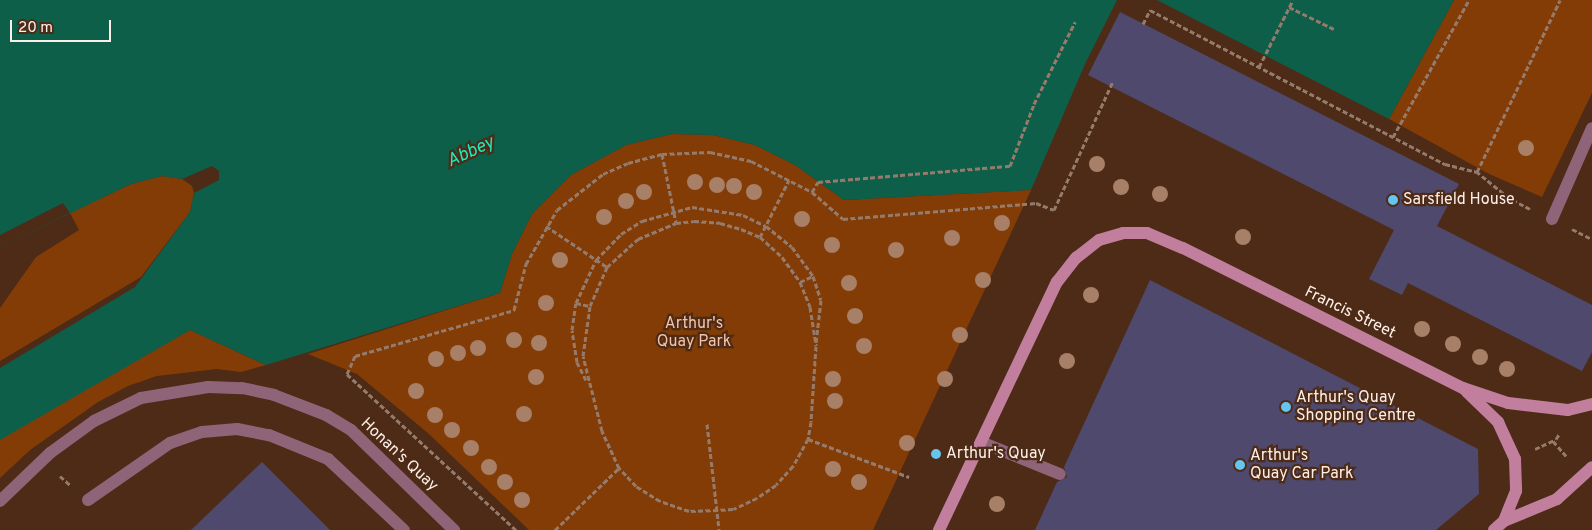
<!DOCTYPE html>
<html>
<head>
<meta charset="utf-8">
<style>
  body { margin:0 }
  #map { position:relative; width:1592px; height:530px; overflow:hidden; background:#4d2b17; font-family:Overpass,sans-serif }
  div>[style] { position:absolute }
  .green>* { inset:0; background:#833c05 }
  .water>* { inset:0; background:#0e5f4a }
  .pier>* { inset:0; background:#4d2b17 }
  .building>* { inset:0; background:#4e496d }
  .path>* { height:3px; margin-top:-1.5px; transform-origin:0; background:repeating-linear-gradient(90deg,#957b6c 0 5px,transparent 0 7.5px) }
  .lane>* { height:12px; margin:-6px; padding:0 6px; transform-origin:6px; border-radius:6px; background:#8f6478 }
  .street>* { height:12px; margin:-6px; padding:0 6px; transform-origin:6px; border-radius:6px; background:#8f6478 }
  .secondary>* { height:12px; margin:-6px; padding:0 6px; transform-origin:6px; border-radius:6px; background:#c17e9d }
  .trees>* { width:16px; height:16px; margin:-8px; border-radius:50%; background:#a87f67 }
  .dots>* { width:14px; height:14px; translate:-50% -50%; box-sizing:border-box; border:2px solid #4d2b17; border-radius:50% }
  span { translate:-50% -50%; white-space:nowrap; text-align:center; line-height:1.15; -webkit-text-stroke:4.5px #4d2b17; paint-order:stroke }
  .poi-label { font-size:16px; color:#fdefe8 }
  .left { translate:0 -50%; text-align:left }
  .street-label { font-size:16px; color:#fdefe8 }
  .park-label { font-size:16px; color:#f3c3a8 }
  .water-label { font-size:18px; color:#18efbe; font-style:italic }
  .scale { position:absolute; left:10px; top:20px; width:101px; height:22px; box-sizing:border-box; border:2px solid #fdefe8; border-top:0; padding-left:6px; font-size:15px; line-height:18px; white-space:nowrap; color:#fdefe8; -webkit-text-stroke:4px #4d2b17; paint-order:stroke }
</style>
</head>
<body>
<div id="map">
  <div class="green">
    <i style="clip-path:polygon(1454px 0,1592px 0,1592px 93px,1542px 197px,1489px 174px,1389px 119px)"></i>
    <i style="clip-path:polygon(672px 134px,713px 135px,755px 145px,795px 165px,844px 200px,1031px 190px,873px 530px,529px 530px,429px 434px,357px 374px,308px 354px,500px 293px,512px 254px,532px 214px,571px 175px,626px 145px)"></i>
    <i style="clip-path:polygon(162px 176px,182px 179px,192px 186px,194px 193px,190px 212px,141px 277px,0 361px,0 308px,36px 257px,79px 230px,70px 213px,131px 184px)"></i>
    <i style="clip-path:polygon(190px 330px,266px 365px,241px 372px,217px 369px,157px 376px,128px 386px,98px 402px,30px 450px,0 478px,0 437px)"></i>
  </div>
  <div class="water">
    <i style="clip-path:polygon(0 0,1117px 0,1085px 64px,1031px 190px,844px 200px,795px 165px,755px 145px,713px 135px,672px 134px,626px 145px,571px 175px,532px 214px,512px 254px,500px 293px,266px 365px,190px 330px,0 440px,0 368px,135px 287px,190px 212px,194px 193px,219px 180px,219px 171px,212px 166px,182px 179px,162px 176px,131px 184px,0 247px)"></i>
    <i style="clip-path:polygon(1157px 0,1454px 0,1389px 119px)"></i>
  </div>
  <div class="pier">
    <i style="clip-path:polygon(63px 203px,70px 213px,0 247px,0 235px)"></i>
  </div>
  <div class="building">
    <i style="clip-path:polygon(1120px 12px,1459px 184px,1437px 226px,1592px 305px,1592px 352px,1582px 371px,1408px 283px,1402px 295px,1369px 279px,1394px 230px,1088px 75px)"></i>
    <i style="clip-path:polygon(1150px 280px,1478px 449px,1479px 494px,1436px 530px,1035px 530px,1057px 482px,1067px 477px,1064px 467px)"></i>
    <i style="clip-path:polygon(262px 462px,330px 530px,191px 530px)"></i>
  </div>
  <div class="path">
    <i style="left:1289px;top:7px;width:52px;rotate:26.1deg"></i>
    <i style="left:1143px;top:24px;width:16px;rotate:-63deg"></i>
    <i style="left:1150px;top:10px;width:333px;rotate:27.6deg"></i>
    <i style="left:1445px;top:164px;width:33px;rotate:14deg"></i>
    <i style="left:1259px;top:67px;width:75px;rotate:-63.1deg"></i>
    <i style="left:1393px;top:137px;width:157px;rotate:-61deg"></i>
    <i style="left:662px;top:154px;width:70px;rotate:78.5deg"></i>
    <i style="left:812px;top:192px;width:12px;rotate:-59deg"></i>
    <i style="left:818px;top:182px;width:193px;rotate:-4.8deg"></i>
    <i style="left:1010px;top:166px;width:66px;rotate:-68.8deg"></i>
    <i style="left:1034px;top:104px;width:92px;rotate:-63.4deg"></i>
    <i style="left:1530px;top:209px;width:24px;rotate:-152deg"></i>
    <i style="left:1509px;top:198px;width:41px;rotate:-140.9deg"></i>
    <i style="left:1477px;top:172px;width:191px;rotate:-64.2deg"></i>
    <i style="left:694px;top:221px;width:26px;rotate:4deg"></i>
    <i style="left:720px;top:223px;width:22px;rotate:16deg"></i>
    <i style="left:741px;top:229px;width:21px;rotate:23deg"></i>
    <i style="left:760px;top:237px;width:30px;rotate:42deg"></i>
    <i style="left:782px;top:257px;width:31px;rotate:54deg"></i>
    <i style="left:800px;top:282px;width:27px;rotate:68deg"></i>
    <i style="left:810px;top:307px;width:39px;rotate:81deg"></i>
    <i style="left:816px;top:346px;width:76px;rotate:93.8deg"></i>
    <i style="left:811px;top:422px;width:17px;rotate:100deg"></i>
    <i style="left:808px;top:439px;width:31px;rotate:119deg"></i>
    <i style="left:793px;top:466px;width:25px;rotate:132deg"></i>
    <i style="left:776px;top:485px;width:23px;rotate:146deg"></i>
    <i style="left:757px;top:498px;width:26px;rotate:155deg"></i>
    <i style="left:733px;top:509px;width:15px;rotate:176deg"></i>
    <i style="left:718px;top:510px;width:29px;rotate:178deg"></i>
    <i style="left:689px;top:511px;width:31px;rotate:-161deg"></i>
    <i style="left:660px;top:501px;width:28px;rotate:-148deg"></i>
    <i style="left:636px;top:486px;width:25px;rotate:-133deg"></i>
    <i style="left:619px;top:468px;width:41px;rotate:-114.7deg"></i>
    <i style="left:602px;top:431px;width:77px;rotate:-104.2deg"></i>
    <i style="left:583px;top:356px;width:50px;rotate:-82deg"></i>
    <i style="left:590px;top:306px;width:43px;rotate:-66.4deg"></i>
    <i style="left:607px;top:267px;width:42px;rotate:-42.1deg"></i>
    <i style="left:638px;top:239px;width:41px;rotate:-22.8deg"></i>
    <i style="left:676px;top:223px;width:18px;rotate:-6deg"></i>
    <i style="left:546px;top:226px;width:73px;rotate:33.9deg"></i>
    <i style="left:1572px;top:229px;width:22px;rotate:27deg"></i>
    <i style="left:760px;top:237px;width:64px;rotate:-63deg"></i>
    <i style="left:800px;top:282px;width:14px;rotate:-25deg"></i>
    <i style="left:576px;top:303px;width:14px;rotate:12deg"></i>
    <i style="left:586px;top:380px;width:20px;rotate:-117deg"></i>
    <i style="left:577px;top:362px;width:32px;rotate:-99deg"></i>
    <i style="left:572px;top:330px;width:27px;rotate:-82deg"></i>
    <i style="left:576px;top:303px;width:47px;rotate:-65.1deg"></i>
    <i style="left:596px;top:260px;width:36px;rotate:-46deg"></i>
    <i style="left:621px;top:234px;width:25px;rotate:-32deg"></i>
    <i style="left:642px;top:221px;width:52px;rotate:-15.6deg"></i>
    <i style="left:692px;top:207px;width:52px;rotate:8.9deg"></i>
    <i style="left:743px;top:215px;width:25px;rotate:26deg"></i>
    <i style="left:766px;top:226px;width:33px;rotate:39deg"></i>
    <i style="left:792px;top:247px;width:36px;rotate:54deg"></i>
    <i style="left:813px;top:276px;width:25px;rotate:72deg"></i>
    <i style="left:821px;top:300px;width:43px;rotate:96.6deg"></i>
    <i style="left:707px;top:424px;width:107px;rotate:83.5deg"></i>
    <i style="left:808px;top:439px;width:108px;rotate:20.6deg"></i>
    <i style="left:1553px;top:441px;width:21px;rotate:49deg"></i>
    <i style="left:1535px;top:449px;width:23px;rotate:-25deg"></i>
    <i style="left:1556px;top:439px;width:7px;rotate:-56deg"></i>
    <i style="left:60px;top:476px;width:13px;rotate:42deg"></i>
    <i style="left:516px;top:530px;width:230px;rotate:-137.3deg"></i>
    <i style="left:347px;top:374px;width:20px;rotate:-66deg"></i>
    <i style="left:355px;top:356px;width:166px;rotate:-16.1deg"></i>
    <i style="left:514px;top:310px;width:48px;rotate:-75.4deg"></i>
    <i style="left:526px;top:264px;width:62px;rotate:-60.1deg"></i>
    <i style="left:557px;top:210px;width:58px;rotate:-38deg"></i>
    <i style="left:603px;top:174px;width:27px;rotate:-24deg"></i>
    <i style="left:628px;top:163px;width:35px;rotate:-15deg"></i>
    <i style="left:662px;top:154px;width:48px;rotate:-2.4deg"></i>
    <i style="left:710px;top:152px;width:42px;rotate:12.4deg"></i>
    <i style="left:751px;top:161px;width:68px;rotate:26.9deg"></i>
    <i style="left:812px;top:192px;width:41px;rotate:41.1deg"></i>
    <i style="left:843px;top:219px;width:194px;rotate:-4.7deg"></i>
    <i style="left:1036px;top:203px;width:19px;rotate:21deg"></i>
    <i style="left:1054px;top:210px;width:142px;rotate:-65.4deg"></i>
    <i style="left:555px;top:530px;width:89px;rotate:-44.1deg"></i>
  </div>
  <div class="lane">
    <i style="left:1552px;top:219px;width:99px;rotate:-66.3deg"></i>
    <i style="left:981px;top:442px;width:85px;rotate:22.1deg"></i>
    <i style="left:88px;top:500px;width:100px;rotate:-34.8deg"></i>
    <i style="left:170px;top:443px;width:34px;rotate:-19deg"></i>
    <i style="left:202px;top:432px;width:35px;rotate:-5deg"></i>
    <i style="left:237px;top:429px;width:33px;rotate:11deg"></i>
    <i style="left:269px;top:435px;width:64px;rotate:22.1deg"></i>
    <i style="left:328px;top:459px;width:104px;rotate:43.1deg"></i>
  </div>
  <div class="street">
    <i style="left:0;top:501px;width:69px;rotate:-43.8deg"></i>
    <i style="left:50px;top:453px;width:54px;rotate:-36deg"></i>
    <i style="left:94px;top:421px;width:52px;rotate:-26.1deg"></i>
    <i style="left:141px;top:398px;width:68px;rotate:-9.3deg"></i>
    <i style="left:208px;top:387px;width:34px;rotate:2deg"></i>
    <i style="left:242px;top:388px;width:33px;rotate:12deg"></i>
    <i style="left:274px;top:395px;width:56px;rotate:21deg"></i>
    <i style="left:326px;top:415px;width:29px;rotate:31deg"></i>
    <i style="left:351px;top:430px;width:144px;rotate:44.2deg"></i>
  </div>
  <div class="secondary">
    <i style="left:1466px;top:391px;width:45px;rotate:44.1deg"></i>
    <i style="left:1498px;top:422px;width:41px;rotate:65.3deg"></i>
    <i style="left:1515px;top:459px;width:32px;rotate:88deg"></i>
    <i style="left:1516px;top:491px;width:32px;rotate:112deg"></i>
    <i style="left:939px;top:530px;width:275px;rotate:-64.6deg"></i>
    <i style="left:1057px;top:282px;width:31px;rotate:-52deg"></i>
    <i style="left:1076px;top:258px;width:29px;rotate:-38deg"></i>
    <i style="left:1099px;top:240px;width:25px;rotate:-16deg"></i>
    <i style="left:1123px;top:233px;width:24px"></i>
    <i style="left:1147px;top:233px;width:39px;rotate:23deg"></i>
    <i style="left:1183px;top:248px;width:313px;rotate:26.6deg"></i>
    <i style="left:1463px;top:388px;width:47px;rotate:18.4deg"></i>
    <i style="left:1508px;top:403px;width:60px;rotate:6.7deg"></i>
    <i style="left:1568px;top:410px;width:25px;rotate:-14deg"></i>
    <i style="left:1494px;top:530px;width:13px;rotate:-42deg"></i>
    <i style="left:1504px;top:521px;width:57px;rotate:-22.5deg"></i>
    <i style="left:1557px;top:499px;width:47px;rotate:-42.4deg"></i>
  </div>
  <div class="trees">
    <i style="left:1526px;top:148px"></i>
    <i style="left:1097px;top:164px"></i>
    <i style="left:695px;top:182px"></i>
    <i style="left:717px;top:185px"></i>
    <i style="left:734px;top:186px"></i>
    <i style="left:1121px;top:187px"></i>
    <i style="left:644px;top:192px"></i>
    <i style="left:754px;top:192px"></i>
    <i style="left:1160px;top:194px"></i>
    <i style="left:626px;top:201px"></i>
    <i style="left:604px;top:217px"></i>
    <i style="left:802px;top:219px"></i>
    <i style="left:1002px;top:223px"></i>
    <i style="left:1243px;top:237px"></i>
    <i style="left:952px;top:238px"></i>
    <i style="left:832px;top:245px"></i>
    <i style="left:896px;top:250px"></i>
    <i style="left:560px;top:260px"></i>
    <i style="left:983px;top:280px"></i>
    <i style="left:849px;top:283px"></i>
    <i style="left:1091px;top:295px"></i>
    <i style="left:546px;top:303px"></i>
    <i style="left:855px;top:316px"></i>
    <i style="left:1422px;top:329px"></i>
    <i style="left:960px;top:335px"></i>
    <i style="left:514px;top:340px"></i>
    <i style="left:539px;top:343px"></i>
    <i style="left:1453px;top:344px"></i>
    <i style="left:864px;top:346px"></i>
    <i style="left:478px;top:348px"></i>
    <i style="left:458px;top:353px"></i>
    <i style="left:1480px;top:357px"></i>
    <i style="left:436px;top:359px"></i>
    <i style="left:1067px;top:361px"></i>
    <i style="left:1507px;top:369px"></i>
    <i style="left:536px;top:377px"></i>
    <i style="left:833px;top:379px"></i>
    <i style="left:945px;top:379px"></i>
    <i style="left:416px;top:391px"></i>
    <i style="left:835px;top:401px"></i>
    <i style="left:524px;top:414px"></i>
    <i style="left:435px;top:415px"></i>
    <i style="left:452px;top:430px"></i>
    <i style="left:907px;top:443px"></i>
    <i style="left:471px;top:448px"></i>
    <i style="left:489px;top:467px"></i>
    <i style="left:833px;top:469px"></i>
    <i style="left:505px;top:482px"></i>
    <i style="left:859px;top:482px"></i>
    <i style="left:522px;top:500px"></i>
    <i style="left:997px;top:504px"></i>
  </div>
  <div class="dots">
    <i style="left:1393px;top:200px;background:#67c4ef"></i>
    <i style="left:1286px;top:407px;background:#67c4ef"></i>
    <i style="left:936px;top:454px;background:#67c4ef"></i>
    <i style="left:1240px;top:465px;background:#67c4ef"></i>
  </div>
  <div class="poi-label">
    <span class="left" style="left:1403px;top:200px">Sarsfield House</span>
    <span class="left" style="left:1296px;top:407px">Arthur's Quay<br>Shopping Centre</span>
    <span class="left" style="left:946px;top:454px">Arthur's Quay</span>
    <span class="left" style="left:1250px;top:465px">Arthur's<br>Quay Car Park</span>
  </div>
  <div class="street-label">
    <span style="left:1350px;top:313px;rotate:26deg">Francis Street</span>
    <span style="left:399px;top:455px;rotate:43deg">Honan's Quay</span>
  </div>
  <div class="park-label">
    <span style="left:694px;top:333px">Arthur's<br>Quay Park</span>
  </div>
  <div class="water-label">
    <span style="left:471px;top:153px;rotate:-25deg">Abbey</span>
  </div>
  <div class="scale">20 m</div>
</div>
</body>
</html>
